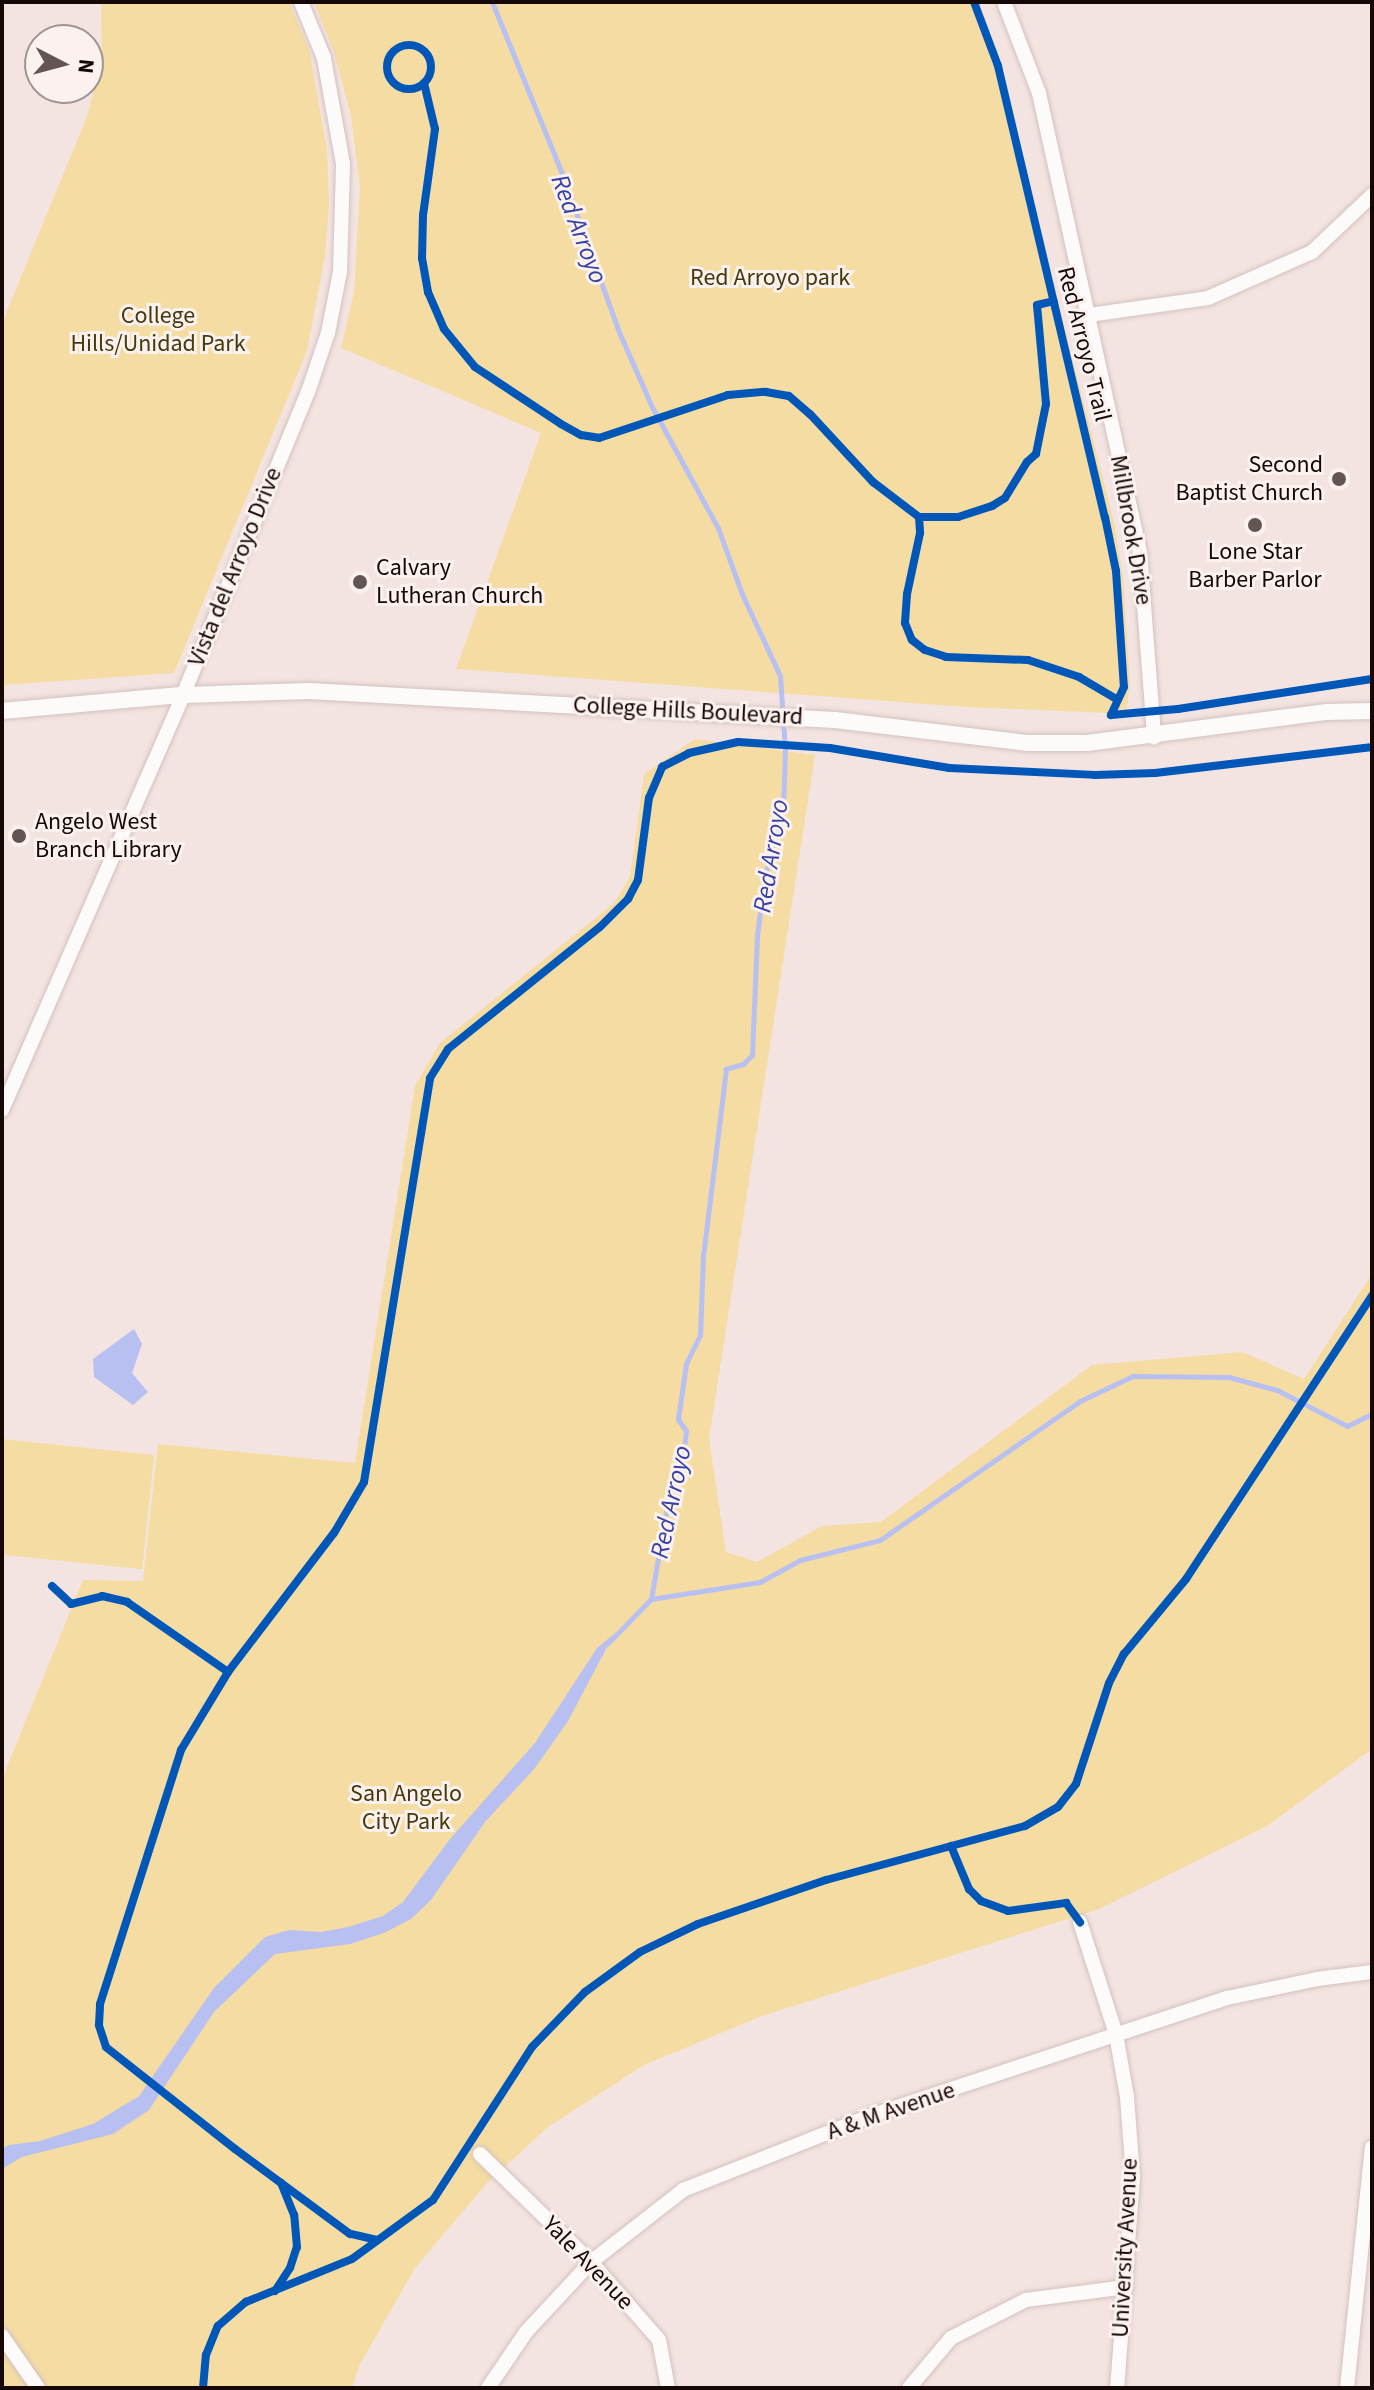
<!DOCTYPE html>
<html>
<head>
<meta charset="utf-8">
<style>
  body { margin:0 }
  #map { position:relative; width:1374px; height:2390px; overflow:hidden; background:#f4e4e1; font-family:"Source Sans 3",sans-serif }
  div>[style] { position:absolute }
  .green>* { inset:0; background:#f4dca3; transform-origin:0 0 }
  .water>* { inset:0; background:#b8c0f2 }
  .stream>* { height:5px; margin:-2.5px; padding:0 2.5px; transform-origin:2.5px; border-radius:2.5px; background:#b8c0f2 }
  .roads { filter:drop-shadow(0 0 2px #d2c2bf) drop-shadow(0 0 2px #d2c2bf) }
  .minor>* { height:14px; margin:-7px; padding:0 7px; transform-origin:7px; border-radius:7px; background:#fdfbfa }
  .tertiary>* { height:16px; margin:-8px; padding:0 8px; transform-origin:8px; border-radius:8px; background:#fdfbfa }
  .cycleway>* { height:8px; margin:-4px; padding:0 4px; transform-origin:4px; border-radius:4px; background:#0057b8 }
  .cycleway>.ring { margin:-4px; padding:0; box-sizing:content-box; background:none; border:8px solid #0057b8; border-radius:50% }
  .dots>* { width:22px; height:22px; translate:-50% -50%; box-sizing:border-box; border:4px solid #fbf1ef; border-radius:50% }
  span { translate:-50% -50%; white-space:nowrap; text-align:center; line-height:1.15; -webkit-text-stroke:6px #fbf1ef; paint-order:stroke }
  .park-label { font-size:24px; color:#46390a }
  .street-label { font-size:24px; color:#160806 }
  .poi-label { font-size:24px; color:#160806 }
  .right { translate:-100% -50%; text-align:right }
  .left { translate:0 -50%; text-align:left }
  .water-label { font-size:26px; color:#3541a6; font-style:italic }
  .frame { position:absolute; inset:0; border:4px solid #160806; pointer-events:none }
  .north { position:absolute; left:24px; top:24px; width:80px; height:80px; box-sizing:border-box; background:#fbf1ef; border:2px solid #9f9492; border-radius:50%; rotate:96deg; font-size:22px; font-weight:700; line-height:32px; text-align:center; color:#160806 }
  .north::after { content:''; display:block; margin:auto; width:28px; height:36px; background:#645553; clip-path:polygon(50% 0,100% 100%,50% 72%,0 100%) }
</style>
</head>
<body>
<div id="map">
  <div class="green">
    <i style="clip-path:polygon(101px 2px,289px 2px,309px 49px,327px 150px,329px 206px,325px 256px,307px 351px,174px 673px,2px 685px,2px 323px,88px 114px,102px 57px)"></i>
    <i style="clip-path:polygon(314px 2px,973px 2px,998px 66px,1114px 522px,1123px 577px,1130px 683px,1127px 708px,1109px 713px,966px 707px,456px 669px,541px 433px,341px 348px,354px 292px,360px 187px,351px 116px,334px 52px)"></i>
    <i style="clip-path:polygon(695px 739px,815px 755px,709px 1439px,726px 1552px,757px 1562px,822px 1526px,881px 1522px,1092px 1365px,1242px 1352px,1304px 1379px,1372px 1274px,1372px 1749px,1267px 1826px,1099px 1909px,762px 2016px,644px 2065px,548px 2127px,488px 2182px,415px 2268px,359px 2366px,352px 2388px,2px 2388px,2px 1779px,83px 1580px,143px 1581px,158px 1444px,355px 1463px,415px 1086px,440px 1043px,613px 904px,630px 877px,644px 774px)"></i>
    <i style="left:2px;top:1439px;width:153px;height:115px;rotate:6deg"></i>
  </div>
  <div class="water">
    <i style="clip-path:polygon(134px 1329px,142px 1344px,132px 1373px,148px 1392px,133px 1405px,94px 1377px,93px 1359px)"></i>
    <i style="clip-path:polygon(614px 1634px,568px 1721px,535px 1768px,485px 1822px,431px 1900px,411px 1919px,384px 1933px,350px 1944px,275px 1954px,214px 2012px,149px 2110px,113px 2134px,22px 2157px,2px 2169px,2px 2149px,9px 2145px,40px 2141px,93px 2124px,139px 2096px,214px 1988px,265px 1937px,289px 1930px,321px 1932px,348px 1927px,383px 1916px,403px 1902px,450px 1839px,535px 1743px,597px 1648px)"></i>
  </div>
  <div class="stream">
    <i style="left:492px;top:2px;width:183px;rotate:67.8deg"></i>
    <i style="left:561px;top:171px;width:171px;rotate:70.2deg"></i>
    <i style="left:619px;top:332px;width:82px;rotate:66.3deg"></i>
    <i style="left:652px;top:407px;width:138px;rotate:61.4deg"></i>
    <i style="left:718px;top:528px;width:70px;rotate:70deg"></i>
    <i style="left:742px;top:594px;width:90px;rotate:65.1deg"></i>
    <i style="left:780px;top:676px;width:74px;rotate:86.1deg"></i>
    <i style="left:785px;top:750px;width:59px;rotate:91.9deg"></i>
    <i style="left:783px;top:809px;width:73px;rotate:105.2deg"></i>
    <i style="left:764px;top:879px;width:57px;rotate:97deg"></i>
    <i style="left:757px;top:936px;width:119px;rotate:92.4deg"></i>
    <i style="left:752px;top:1055px;width:13px;rotate:135deg"></i>
    <i style="left:743px;top:1064px;width:18px;rotate:164deg"></i>
    <i style="left:726px;top:1069px;width:187px;rotate:97deg"></i>
    <i style="left:703px;top:1255px;width:80px;rotate:92.1deg"></i>
    <i style="left:700px;top:1335px;width:32px;rotate:116deg"></i>
    <i style="left:686px;top:1364px;width:56px;rotate:98.3deg"></i>
    <i style="left:678px;top:1419px;width:14px;rotate:56deg"></i>
    <i style="left:686px;top:1431px;width:24px;rotate:97deg"></i>
    <i style="left:683px;top:1455px;width:59px;rotate:106.6deg"></i>
    <i style="left:666px;top:1512px;width:88px;rotate:99.8deg"></i>
    <i style="left:651px;top:1599px;width:62px;rotate:134.3deg"></i>
    <i style="left:651px;top:1599px;width:110px;rotate:-8.9deg"></i>
    <i style="left:760px;top:1582px;width:46px;rotate:-28.8deg"></i>
    <i style="left:800px;top:1560px;width:82px;rotate:-14deg"></i>
    <i style="left:880px;top:1540px;width:244px;rotate:-34.8deg"></i>
    <i style="left:1080px;top:1401px;width:59px;rotate:-25.3deg"></i>
    <i style="left:1133px;top:1376px;width:96px;rotate:0.6deg"></i>
    <i style="left:1229px;top:1377px;width:50px;rotate:15.2deg"></i>
    <i style="left:1277px;top:1390px;width:79px;rotate:27.2deg"></i>
    <i style="left:1347px;top:1426px;width:28px;rotate:-26deg"></i>
  </div>
  <div class="roads">
    <div class="minor">
      <i style="left:1004px;top:2px;width:97px;rotate:69deg"></i>
      <i style="left:1039px;top:93px;width:471px;rotate:77.6deg"></i>
      <i style="left:1140px;top:553px;width:185px;rotate:85.6deg"></i>
      <i style="left:1089px;top:315px;width:120px;rotate:-8.1deg"></i>
      <i style="left:1208px;top:298px;width:114px;rotate:-23.9deg"></i>
      <i style="left:1312px;top:252px;width:83px;rotate:-43.5deg"></i>
      <i style="left:2px;top:1110px;width:453px;rotate:-66.4deg"></i>
      <i style="left:183px;top:695px;width:328px;rotate:-67.6deg"></i>
      <i style="left:308px;top:392px;width:62px;rotate:-71.3deg"></i>
      <i style="left:328px;top:333px;width:62px;rotate:-78.9deg"></i>
      <i style="left:340px;top:272px;width:108px;rotate:-88.4deg"></i>
      <i style="left:343px;top:164px;width:108px;rotate:-100.2deg"></i>
      <i style="left:324px;top:58px;width:61px;rotate:-112.3deg"></i>
      <i style="left:1080px;top:1922px;width:118px;rotate:72.2deg"></i>
      <i style="left:1116px;top:2034px;width:64px;rotate:80.1deg"></i>
      <i style="left:1127px;top:2097px;width:80px;rotate:85.7deg"></i>
      <i style="left:1133px;top:2177px;width:212px;rotate:94.3deg"></i>
      <i style="left:480px;top:2154px;width:155px;rotate:44.2deg"></i>
      <i style="left:591px;top:2262px;width:103px;rotate:48.9deg"></i>
      <i style="left:659px;top:2340px;width:49px;rotate:79.4deg"></i>
      <i style="left:2px;top:2336px;width:63px;rotate:55.3deg"></i>
      <i style="left:488px;top:2388px;width:68px;rotate:-55.8deg"></i>
      <i style="left:526px;top:2332px;width:96px;rotate:-47.1deg"></i>
      <i style="left:591px;top:2262px;width:117px;rotate:-38deg"></i>
      <i style="left:683px;top:2190px;width:201px;rotate:-21.6deg"></i>
      <i style="left:870px;top:2116px;width:376px;rotate:-18.3deg"></i>
      <i style="left:1227px;top:1998px;width:92px;rotate:-11.9deg"></i>
      <i style="left:1317px;top:1979px;width:55px;rotate:-7.3deg"></i>
      <i style="left:909px;top:2388px;width:65px;rotate:-50deg"></i>
      <i style="left:951px;top:2338px;width:84px;rotate:-26.9deg"></i>
      <i style="left:1026px;top:2300px;width:101px;rotate:-7.4deg"></i>
      <i style="left:1347px;top:2388px;width:242px;rotate:-84.1deg"></i>
    </div>
    <div class="tertiary">
      <i style="left:2px;top:711px;width:182px;rotate:-5.1deg"></i>
      <i style="left:183px;top:695px;width:126px;rotate:-1.8deg"></i>
      <i style="left:309px;top:691px;width:527px;rotate:3.16deg"></i>
      <i style="left:835px;top:720px;width:193px;rotate:6.8deg"></i>
      <i style="left:1027px;top:743px;width:60px"></i>
      <i style="left:1087px;top:743px;width:242px;rotate:-7.4deg"></i>
      <i style="left:1327px;top:712px;width:45px;rotate:-1.3deg"></i>
    </div>
  </div>
  <div class="cycleway">
    <i style="left:974px;top:2px;width:68px;rotate:69.4deg"></i>
    <i style="left:998px;top:66px;width:464px;rotate:76.7deg"></i>
    <i style="left:1105px;top:517px;width:55px;rotate:78.5deg"></i>
    <i style="left:1116px;top:571px;width:116px;rotate:86.1deg"></i>
    <i style="left:1124px;top:687px;width:31px;rotate:115deg"></i>
    <i style="left:1111px;top:715px;width:67px;rotate:-5.1deg"></i>
    <i style="left:1178px;top:709px;width:196px;rotate:-8.8deg"></i>
    <i class="ring" style="left:387px;top:45px;width:36px;height:36px"></i>
    <i style="left:424px;top:83px;width:47px;rotate:76.6deg"></i>
    <i style="left:435px;top:129px;width:87px;rotate:97.9deg"></i>
    <i style="left:423px;top:215px;width:43px;rotate:91.3deg"></i>
    <i style="left:422px;top:258px;width:35px;rotate:80deg"></i>
    <i style="left:428px;top:292px;width:40px;rotate:66.6deg"></i>
    <i style="left:444px;top:329px;width:49px;rotate:50.8deg"></i>
    <i style="left:475px;top:367px;width:103px;rotate:33.5deg"></i>
    <i style="left:561px;top:424px;width:23px;rotate:29deg"></i>
    <i style="left:581px;top:435px;width:18px;rotate:9deg"></i>
    <i style="left:599px;top:438px;width:136px;rotate:-18.4deg"></i>
    <i style="left:728px;top:395px;width:38px;rotate:-5deg"></i>
    <i style="left:766px;top:392px;width:23px;rotate:10deg"></i>
    <i style="left:789px;top:396px;width:28px;rotate:41deg"></i>
    <i style="left:810px;top:414px;width:93px;rotate:47.2deg"></i>
    <i style="left:873px;top:482px;width:58px;rotate:37.3deg"></i>
    <i style="left:919px;top:517px;width:16px;rotate:86deg"></i>
    <i style="left:920px;top:533px;width:62px;rotate:102deg"></i>
    <i style="left:907px;top:594px;width:29px;rotate:94deg"></i>
    <i style="left:905px;top:623px;width:18px;rotate:68deg"></i>
    <i style="left:912px;top:640px;width:16px;rotate:38deg"></i>
    <i style="left:925px;top:650px;width:22px;rotate:18deg"></i>
    <i style="left:946px;top:657px;width:82px;rotate:2.1deg"></i>
    <i style="left:1028px;top:660px;width:54px;rotate:18.4deg"></i>
    <i style="left:1079px;top:677px;width:45px;rotate:30.5deg"></i>
    <i style="left:919px;top:517px;width:39px"></i>
    <i style="left:958px;top:517px;width:36px;rotate:-18deg"></i>
    <i style="left:992px;top:506px;width:15px;rotate:-32deg"></i>
    <i style="left:1005px;top:498px;width:42px;rotate:-58.6deg"></i>
    <i style="left:1027px;top:462px;width:12px;rotate:-42deg"></i>
    <i style="left:1036px;top:454px;width:51px;rotate:-78.7deg"></i>
    <i style="left:1046px;top:404px;width:99px;rotate:-95.2deg"></i>
    <i style="left:1037px;top:305px;width:17px;rotate:-13deg"></i>
    <i style="left:52px;top:1586px;width:26px;rotate:43deg"></i>
    <i style="left:71px;top:1604px;width:32px;rotate:-14deg"></i>
    <i style="left:102px;top:1596px;width:26px;rotate:13deg"></i>
    <i style="left:127px;top:1602px;width:123px;rotate:34.7deg"></i>
    <i style="left:951px;top:1846px;width:47px;rotate:67.3deg"></i>
    <i style="left:969px;top:1889px;width:17px;rotate:45deg"></i>
    <i style="left:981px;top:1901px;width:29px;rotate:20deg"></i>
    <i style="left:1008px;top:1911px;width:59px;rotate:-7.9deg"></i>
    <i style="left:1066px;top:1903px;width:24px;rotate:54deg"></i>
    <i style="left:377px;top:2240px;width:28px;rotate:-167deg"></i>
    <i style="left:350px;top:2234px;width:143px;rotate:-143.5deg"></i>
    <i style="left:235px;top:2149px;width:164px;rotate:-141.7deg"></i>
    <i style="left:106px;top:2047px;width:23px;rotate:-108deg"></i>
    <i style="left:99px;top:2025px;width:21px;rotate:-87deg"></i>
    <i style="left:100px;top:2004px;width:267px;rotate:-72.3deg"></i>
    <i style="left:181px;top:1750px;width:91px;rotate:-58.9deg"></i>
    <i style="left:228px;top:1672px;width:175px;rotate:-52.7deg"></i>
    <i style="left:334px;top:1533px;width:59px;rotate:-59.5deg"></i>
    <i style="left:364px;top:1482px;width:409px;rotate:-80.7deg"></i>
    <i style="left:430px;top:1078px;width:34px;rotate:-58deg"></i>
    <i style="left:448px;top:1049px;width:195px;rotate:-38.8deg"></i>
    <i style="left:600px;top:927px;width:40px;rotate:-45deg"></i>
    <i style="left:628px;top:899px;width:21px;rotate:-62deg"></i>
    <i style="left:638px;top:880px;width:83px;rotate:-82.4deg"></i>
    <i style="left:649px;top:798px;width:34px;rotate:-67deg"></i>
    <i style="left:662px;top:767px;width:30px;rotate:-27deg"></i>
    <i style="left:689px;top:753px;width:50px;rotate:-12.7deg"></i>
    <i style="left:738px;top:742px;width:92px;rotate:3.7deg"></i>
    <i style="left:830px;top:748px;width:121px;rotate:9.5deg"></i>
    <i style="left:949px;top:768px;width:146px;rotate:2.7deg"></i>
    <i style="left:1095px;top:775px;width:60px;rotate:-1.9deg"></i>
    <i style="left:1155px;top:773px;width:219px;rotate:-6.8deg"></i>
    <i style="left:275px;top:2291px;width:27px;rotate:-57deg"></i>
    <i style="left:290px;top:2268px;width:22px;rotate:-72deg"></i>
    <i style="left:297px;top:2247px;width:32px;rotate:-95deg"></i>
    <i style="left:294px;top:2215px;width:35px;rotate:-112deg"></i>
    <i style="left:203px;top:2388px;width:33px;rotate:-85deg"></i>
    <i style="left:206px;top:2355px;width:31px;rotate:-68deg"></i>
    <i style="left:218px;top:2326px;width:37px;rotate:-41deg"></i>
    <i style="left:246px;top:2302px;width:114px;rotate:-22.1deg"></i>
    <i style="left:352px;top:2259px;width:100px;rotate:-36.1deg"></i>
    <i style="left:433px;top:2200px;width:182px;rotate:-57.1deg"></i>
    <i style="left:532px;top:2047px;width:76px;rotate:-46.1deg"></i>
    <i style="left:585px;top:1992px;width:68px;rotate:-36deg"></i>
    <i style="left:640px;top:1952px;width:64px;rotate:-25.8deg"></i>
    <i style="left:698px;top:1924px;width:135px;rotate:-19deg"></i>
    <i style="left:826px;top:1880px;width:206px;rotate:-15.2deg"></i>
    <i style="left:1025px;top:1826px;width:38px;rotate:-30deg"></i>
    <i style="left:1058px;top:1807px;width:29px;rotate:-52deg"></i>
    <i style="left:1076px;top:1784px;width:106px;rotate:-71.9deg"></i>
    <i style="left:1109px;top:1683px;width:33px;rotate:-63deg"></i>
    <i style="left:1124px;top:1654px;width:97px;rotate:-50.4deg"></i>
    <i style="left:1186px;top:1579px;width:339px;rotate:-56.7deg"></i>
  </div>
  <div class="dots">
    <i style="left:1339px;top:479px;background:#645553"></i>
    <i style="left:1255px;top:525px;background:#645553"></i>
    <i style="left:360px;top:582px;background:#645553"></i>
    <i style="left:19px;top:836px;background:#645553"></i>
  </div>
  <div class="park-label">
    <span style="left:770px;top:278px">Red Arroyo park</span>
    <span style="left:158px;top:330px">College<br>Hills/Unidad Park</span>
    <span style="left:406px;top:1808px">San Angelo<br>City Park</span>
  </div>
  <div class="street-label">
    <span style="left:1084px;top:344px;rotate:76deg">Red Arroyo Trail</span>
    <span style="left:1131px;top:530px;rotate:80deg">Millbrook Drive</span>
    <span style="left:235px;top:567px;rotate:-68deg">Vista del Arroyo Drive</span>
    <span style="left:688px;top:711px;rotate:3deg">College Hills Boulevard</span>
    <span style="left:891px;top:2111px;rotate:-19deg">A &amp; M Avenue</span>
    <span style="left:1125px;top:2248px;rotate:-87deg">University Avenue</span>
    <span style="left:588px;top:2263px;rotate:46deg">Yale Avenue</span>
  </div>
  <div class="poi-label">
    <span class="right" style="left:1323px;top:479px">Second<br>Baptist Church</span>
    <span style="left:1255px;top:566px">Lone Star<br>Barber Parlor</span>
    <span class="left" style="left:376px;top:582px">Calvary<br>Lutheran Church</span>
    <span class="left" style="left:35px;top:836px">Angelo West<br>Branch Library</span>
  </div>
  <div class="water-label">
    <span style="left:579px;top:229px;rotate:69deg">Red Arroyo</span>
    <span style="left:771px;top:856px;rotate:-81deg">Red Arroyo</span>
    <span style="left:671px;top:1502px;rotate:-78deg">Red Arroyo</span>
  </div>
  <div class="frame"></div>
  <div class="north">N</div>
</div>
</body>
</html>
